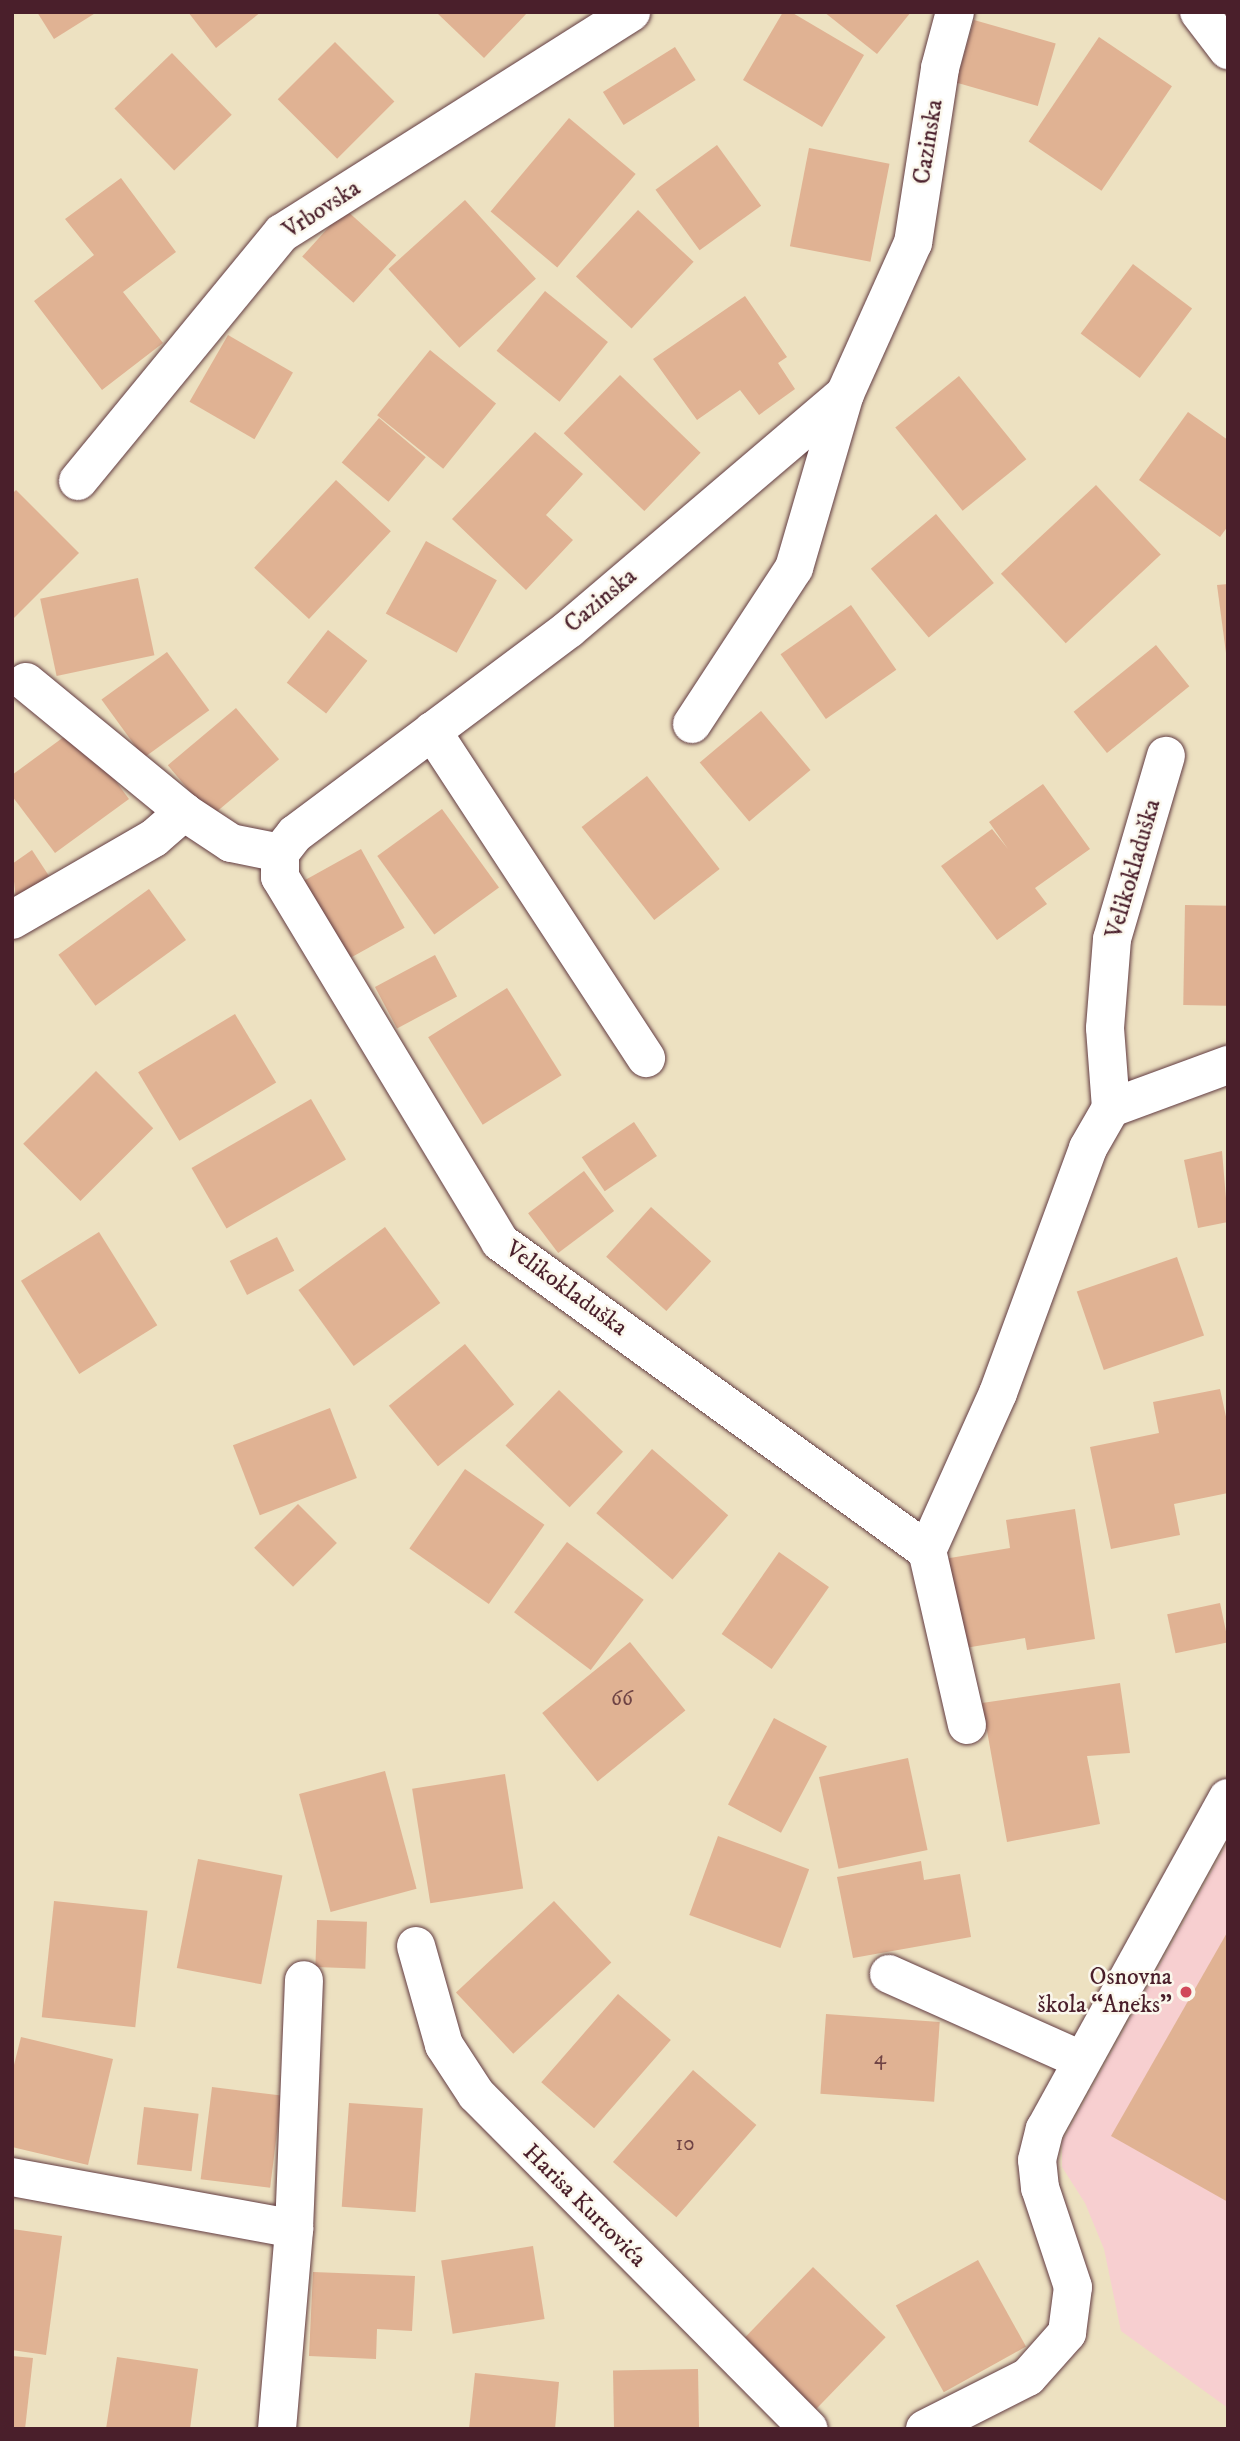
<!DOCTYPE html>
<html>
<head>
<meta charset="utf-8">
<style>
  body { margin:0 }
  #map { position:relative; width:1240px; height:2441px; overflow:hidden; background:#ede1c1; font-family:"IM FELL DW Pica",serif }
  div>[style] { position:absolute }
  .built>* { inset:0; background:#f7cfd0 }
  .building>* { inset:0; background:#e0b293; transform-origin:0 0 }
  .roads { filter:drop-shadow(0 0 2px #623c42) drop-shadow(0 0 2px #623c42) }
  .minor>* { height:38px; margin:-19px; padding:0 19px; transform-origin:19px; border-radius:19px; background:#fff }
  .dots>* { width:19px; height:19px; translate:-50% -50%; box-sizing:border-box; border:4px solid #fbf7ec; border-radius:50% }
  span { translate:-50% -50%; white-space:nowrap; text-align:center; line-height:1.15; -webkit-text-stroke:5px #fbf7ec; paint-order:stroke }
  .number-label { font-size:21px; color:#704445 }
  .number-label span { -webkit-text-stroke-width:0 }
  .street-label { font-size:24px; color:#4a1f2b }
  .poi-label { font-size:24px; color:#4a1f2b }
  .right { translate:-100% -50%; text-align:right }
  .frame { position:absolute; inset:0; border:14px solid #4a1f2b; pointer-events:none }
</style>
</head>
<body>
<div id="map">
  <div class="built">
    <i style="clip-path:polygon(1228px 1842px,1228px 2408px,1121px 2331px,1104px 2249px,1085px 2203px,1062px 2167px,1062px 2142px)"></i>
  </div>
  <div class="building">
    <i style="clip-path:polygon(37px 12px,97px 12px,54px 39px)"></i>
    <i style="clip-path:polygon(188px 12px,261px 12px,216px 48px)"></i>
    <i style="clip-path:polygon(436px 12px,528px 12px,484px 58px)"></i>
    <i style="clip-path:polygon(783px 12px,791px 12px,864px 55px,822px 127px,743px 80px)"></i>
    <i style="clip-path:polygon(824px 12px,911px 12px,877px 54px)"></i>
    <i style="left:974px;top:20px;width:85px;height:65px;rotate:16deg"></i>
    <i style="left:1099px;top:37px;width:88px;height:126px;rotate:34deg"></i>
    <i style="left:335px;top:42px;width:84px;height:81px;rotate:45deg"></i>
    <i style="left:675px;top:47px;width:39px;height:85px;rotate:58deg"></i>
    <i style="left:172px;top:53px;width:86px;height:80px;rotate:46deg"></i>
    <i style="left:569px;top:118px;width:87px;height:122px;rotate:40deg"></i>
    <i style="left:717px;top:145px;width:75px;height:76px;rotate:54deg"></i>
    <i style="left:809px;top:148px;width:82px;height:100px;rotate:11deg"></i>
    <i style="clip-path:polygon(121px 178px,176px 252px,123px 292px,163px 343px,102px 390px,34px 301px,94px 255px,65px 219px)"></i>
    <i style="left:465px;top:200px;width:106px;height:103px;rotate:48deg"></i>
    <i style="left:345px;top:209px;width:69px;height:64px;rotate:42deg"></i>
    <i style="left:638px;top:210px;width:76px;height:91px;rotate:43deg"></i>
    <i style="left:1133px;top:264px;width:74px;height:87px;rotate:37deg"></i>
    <i style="left:545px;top:291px;width:81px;height:77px;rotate:39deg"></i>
    <i style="clip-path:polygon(745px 296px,787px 357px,778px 363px,795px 389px,759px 415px,740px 390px,697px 420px,653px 359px)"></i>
    <i style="left:228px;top:335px;width:75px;height:77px;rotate:30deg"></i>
    <i style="left:430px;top:350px;width:85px;height:84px;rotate:39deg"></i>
    <i style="left:620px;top:375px;width:112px;height:81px;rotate:44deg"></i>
    <i style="left:959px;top:376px;width:107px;height:82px;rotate:51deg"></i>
    <i style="clip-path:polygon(1188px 412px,1228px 440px,1228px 526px,1220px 537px,1139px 480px)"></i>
    <i style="left:379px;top:418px;width:61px;height:58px;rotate:40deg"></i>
    <i style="clip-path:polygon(535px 432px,583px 474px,546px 515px,573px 540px,526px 590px,452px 519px)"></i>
    <i style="left:336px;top:480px;width:75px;height:120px;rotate:43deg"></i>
    <i style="left:1096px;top:485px;width:95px;height:130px;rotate:47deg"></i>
    <i style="clip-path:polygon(16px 490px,79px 553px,14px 618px,12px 494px)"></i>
    <i style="left:936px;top:514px;width:90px;height:85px;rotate:50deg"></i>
    <i style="left:426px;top:541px;width:81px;height:83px;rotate:29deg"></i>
    <i style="left:138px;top:578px;width:79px;height:100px;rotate:78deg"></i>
    <i style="clip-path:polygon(1228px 584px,1228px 653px,1226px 653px,1217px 585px)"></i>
    <i style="left:851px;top:605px;width:79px;height:86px;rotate:55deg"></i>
    <i style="left:328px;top:630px;width:50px;height:67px;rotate:38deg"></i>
    <i style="left:1156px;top:645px;width:53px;height:106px;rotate:51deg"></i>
    <i style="left:167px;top:652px;width:72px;height:81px;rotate:54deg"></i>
    <i style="left:236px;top:708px;width:67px;height:89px;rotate:50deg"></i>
    <i style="left:761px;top:711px;width:77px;height:80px;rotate:50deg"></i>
    <i style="clip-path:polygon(76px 728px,129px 799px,55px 853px,12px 796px,12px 775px)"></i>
    <i style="left:647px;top:776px;width:118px;height:83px;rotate:52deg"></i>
    <i style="clip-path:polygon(1043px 784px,1090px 849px,1035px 888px,1047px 904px,997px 940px,941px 866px,992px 829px,1008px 849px,989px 822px)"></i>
    <i style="left:442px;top:809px;width:97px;height:80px;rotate:54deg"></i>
    <i style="left:361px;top:849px;width:90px;height:70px;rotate:61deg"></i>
    <i style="clip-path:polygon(32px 850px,49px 876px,16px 899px,12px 864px)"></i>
    <i style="left:149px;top:889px;width:63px;height:112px;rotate:54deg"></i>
    <i style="left:1185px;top:905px;width:43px;height:100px;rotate:1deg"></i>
    <i style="left:435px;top:955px;width:47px;height:68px;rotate:62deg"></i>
    <i style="left:507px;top:988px;width:103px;height:93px;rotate:58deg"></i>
    <i style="left:235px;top:1014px;width:80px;height:113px;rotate:59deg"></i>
    <i style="left:96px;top:1071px;width:81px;height:103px;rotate:45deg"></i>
    <i style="left:311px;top:1099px;width:70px;height:138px;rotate:60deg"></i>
    <i style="left:634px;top:1122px;width:41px;height:63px;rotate:56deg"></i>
    <i style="clip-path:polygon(1222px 1151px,1228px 1222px,1198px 1228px,1184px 1160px)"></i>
    <i style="left:584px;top:1171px;width:50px;height:70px;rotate:53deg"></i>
    <i style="left:651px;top:1207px;width:81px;height:67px;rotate:42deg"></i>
    <i style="left:385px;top:1227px;width:94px;height:107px;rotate:54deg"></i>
    <i style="left:99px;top:1232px;width:110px;height:92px;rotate:58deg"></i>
    <i style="left:277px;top:1237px;width:38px;height:53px;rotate:63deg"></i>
    <i style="left:1177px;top:1257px;width:83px;height:106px;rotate:71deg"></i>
    <i style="left:465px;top:1344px;width:78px;height:98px;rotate:51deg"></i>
    <i style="clip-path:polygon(1220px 1389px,1228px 1426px,1228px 1493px,1174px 1504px,1180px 1535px,1111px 1549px,1090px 1447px,1159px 1433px,1153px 1402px)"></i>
    <i style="left:559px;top:1390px;width:89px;height:77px;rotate:44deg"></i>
    <i style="left:330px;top:1408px;width:75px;height:104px;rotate:69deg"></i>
    <i style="left:652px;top:1449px;width:101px;height:85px;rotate:41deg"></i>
    <i style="left:465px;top:1469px;width:97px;height:97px;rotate:35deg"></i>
    <i style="left:298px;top:1504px;width:55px;height:62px;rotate:45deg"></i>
    <i style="clip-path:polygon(1075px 1509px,1095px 1639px,1027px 1650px,1025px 1638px,959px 1649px,944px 1559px,1010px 1548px,1006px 1520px)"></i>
    <i style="left:567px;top:1542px;width:96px;height:88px;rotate:37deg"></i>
    <i style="left:779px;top:1552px;width:61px;height:100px;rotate:35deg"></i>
    <i style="left:1220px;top:1603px;width:40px;height:54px;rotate:78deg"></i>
    <i style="left:630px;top:1642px;width:88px;height:113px;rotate:51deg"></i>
    <i style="clip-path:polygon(1120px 1683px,1130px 1753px,1087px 1756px,1100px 1824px,1007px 1842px,982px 1703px)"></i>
    <i style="left:774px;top:1718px;width:60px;height:98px;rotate:28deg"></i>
    <i style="left:908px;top:1758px;width:94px;height:91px;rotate:78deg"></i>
    <i style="left:385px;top:1771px;width:122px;height:89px;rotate:75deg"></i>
    <i style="left:505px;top:1774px;width:116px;height:94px;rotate:81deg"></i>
    <i style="left:718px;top:1836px;width:97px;height:84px;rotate:20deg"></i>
    <i style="left:198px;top:1859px;width:86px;height:111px;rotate:11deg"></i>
    <i style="clip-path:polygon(921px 1861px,924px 1880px,960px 1874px,971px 1937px,853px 1958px,837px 1877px)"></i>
    <i style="left:54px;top:1901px;width:94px;height:117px;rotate:6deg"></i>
    <i style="left:554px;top:1901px;width:84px;height:134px;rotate:47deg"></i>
    <i style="left:317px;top:1920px;width:50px;height:47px;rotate:2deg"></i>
    <i style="clip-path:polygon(1228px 1931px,1228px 2202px,1111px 2136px)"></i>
    <i style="left:618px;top:1994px;width:70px;height:117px;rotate:41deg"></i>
    <i style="left:826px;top:2014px;width:114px;height:80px;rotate:4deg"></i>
    <i style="clip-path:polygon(21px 2037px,113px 2059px,88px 2165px,12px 2147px,12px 2073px)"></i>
    <i style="left:693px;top:2070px;width:84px;height:122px;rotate:41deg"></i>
    <i style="left:212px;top:2087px;width:70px;height:93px;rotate:7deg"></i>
    <i style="left:349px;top:2103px;width:74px;height:104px;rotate:4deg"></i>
    <i style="left:144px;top:2107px;width:55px;height:58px;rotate:7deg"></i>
    <i style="clip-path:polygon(12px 2229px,62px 2236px,46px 2355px,12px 2350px)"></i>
    <i style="left:533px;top:2246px;width:74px;height:93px;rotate:81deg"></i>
    <i style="left:978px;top:2260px;width:99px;height:94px;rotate:61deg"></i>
    <i style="left:813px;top:2267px;width:101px;height:100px;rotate:44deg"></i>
    <i style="clip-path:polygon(313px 2272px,415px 2276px,412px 2331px,377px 2329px,376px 2359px,309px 2356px)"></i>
    <i style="clip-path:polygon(12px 2356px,33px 2358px,25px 2429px,12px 2429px)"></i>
    <i style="clip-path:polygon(117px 2357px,198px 2369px,190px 2429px,106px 2429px)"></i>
    <i style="left:698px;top:2369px;width:60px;height:85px;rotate:89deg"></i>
    <i style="clip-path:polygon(475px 2373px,559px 2382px,555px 2429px,469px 2429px)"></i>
  </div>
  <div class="roads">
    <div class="minor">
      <i style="left:1199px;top:12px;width:48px;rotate:52.7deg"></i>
      <i style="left:78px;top:481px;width:321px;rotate:-50.6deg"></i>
      <i style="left:282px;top:233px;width:413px;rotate:-32.3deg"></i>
      <i style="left:26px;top:682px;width:205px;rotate:39.4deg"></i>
      <i style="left:184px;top:812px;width:56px;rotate:33.4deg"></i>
      <i style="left:231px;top:843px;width:50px;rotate:11.5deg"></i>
      <i style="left:692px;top:724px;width:186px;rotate:-56.8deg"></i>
      <i style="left:794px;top:568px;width:181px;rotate:-73.7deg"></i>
      <i style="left:432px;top:731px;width:391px;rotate:56.8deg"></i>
      <i style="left:280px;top:853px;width:24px;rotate:-52deg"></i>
      <i style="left:295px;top:834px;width:342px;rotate:-36.8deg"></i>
      <i style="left:569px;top:629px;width:362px;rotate:-40.4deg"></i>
      <i style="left:845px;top:394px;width:166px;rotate:-65.8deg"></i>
      <i style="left:913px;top:243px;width:177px;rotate:-81.2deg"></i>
      <i style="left:940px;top:68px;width:58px;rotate:-75deg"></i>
      <i style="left:280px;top:853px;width:24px;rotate:90deg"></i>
      <i style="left:280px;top:877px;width:426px;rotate:58.9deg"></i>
      <i style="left:500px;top:1242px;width:527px;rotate:35.89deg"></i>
      <i style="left:12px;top:920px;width:164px;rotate:-30deg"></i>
      <i style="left:154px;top:838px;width:40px;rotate:-41deg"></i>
      <i style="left:1111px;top:1108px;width:80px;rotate:-94.3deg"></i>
      <i style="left:1105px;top:1028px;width:89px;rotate:-85.5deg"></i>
      <i style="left:1112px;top:939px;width:191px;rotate:-73.6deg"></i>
      <i style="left:967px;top:1725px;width:179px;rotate:-102.9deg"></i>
      <i style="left:927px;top:1551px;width:173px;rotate:-65.8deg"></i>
      <i style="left:998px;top:1393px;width:261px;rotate:-69.8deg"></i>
      <i style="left:1088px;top:1148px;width:46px;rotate:-60.1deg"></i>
      <i style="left:1111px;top:1108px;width:125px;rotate:-20.2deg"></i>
      <i style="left:416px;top:1946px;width:103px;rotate:74.2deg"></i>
      <i style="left:444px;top:2045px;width:59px;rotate:56.9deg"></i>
      <i style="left:476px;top:2094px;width:472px;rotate:45.2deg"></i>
      <i style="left:889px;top:1974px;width:210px;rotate:24.1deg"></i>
      <i style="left:12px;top:2177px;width:287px;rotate:10.4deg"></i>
      <i style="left:277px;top:2429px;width:201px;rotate:-85.1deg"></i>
      <i style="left:294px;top:2229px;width:249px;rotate:-87.7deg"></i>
      <i style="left:925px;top:2429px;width:115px;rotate:-26.8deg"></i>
      <i style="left:1028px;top:2377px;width:59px;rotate:-48.4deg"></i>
      <i style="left:1067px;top:2333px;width:46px;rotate:-82.6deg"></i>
      <i style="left:1073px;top:2287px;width:104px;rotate:-108.4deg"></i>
      <i style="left:1040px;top:2188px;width:28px;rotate:-96deg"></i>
      <i style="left:1037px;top:2160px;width:32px;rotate:-76deg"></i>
      <i style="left:1045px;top:2129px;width:378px;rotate:-61.1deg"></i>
    </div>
  </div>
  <div class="dots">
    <i style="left:1186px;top:1992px;background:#d1495b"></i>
  </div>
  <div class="number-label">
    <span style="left:622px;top:1699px">66</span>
    <span style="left:880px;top:2058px">4</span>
    <span style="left:685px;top:2144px">10</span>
  </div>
  <div class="street-label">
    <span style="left:929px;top:142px;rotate:-81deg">Cazinska</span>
    <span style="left:322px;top:210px;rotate:-33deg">Vrbovska</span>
    <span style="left:601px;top:601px;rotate:-40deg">Cazinska</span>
    <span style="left:1134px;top:869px;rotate:-74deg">Velikokladuška</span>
    <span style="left:566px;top:1289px;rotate:36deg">Velikokladuška</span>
    <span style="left:584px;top:2206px;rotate:45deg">Harisa Kurtovića</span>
  </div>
  <div class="poi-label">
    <span class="right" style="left:1172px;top:1992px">Osnovna<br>škola “Aneks”</span>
  </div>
  <div class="frame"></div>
</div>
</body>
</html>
